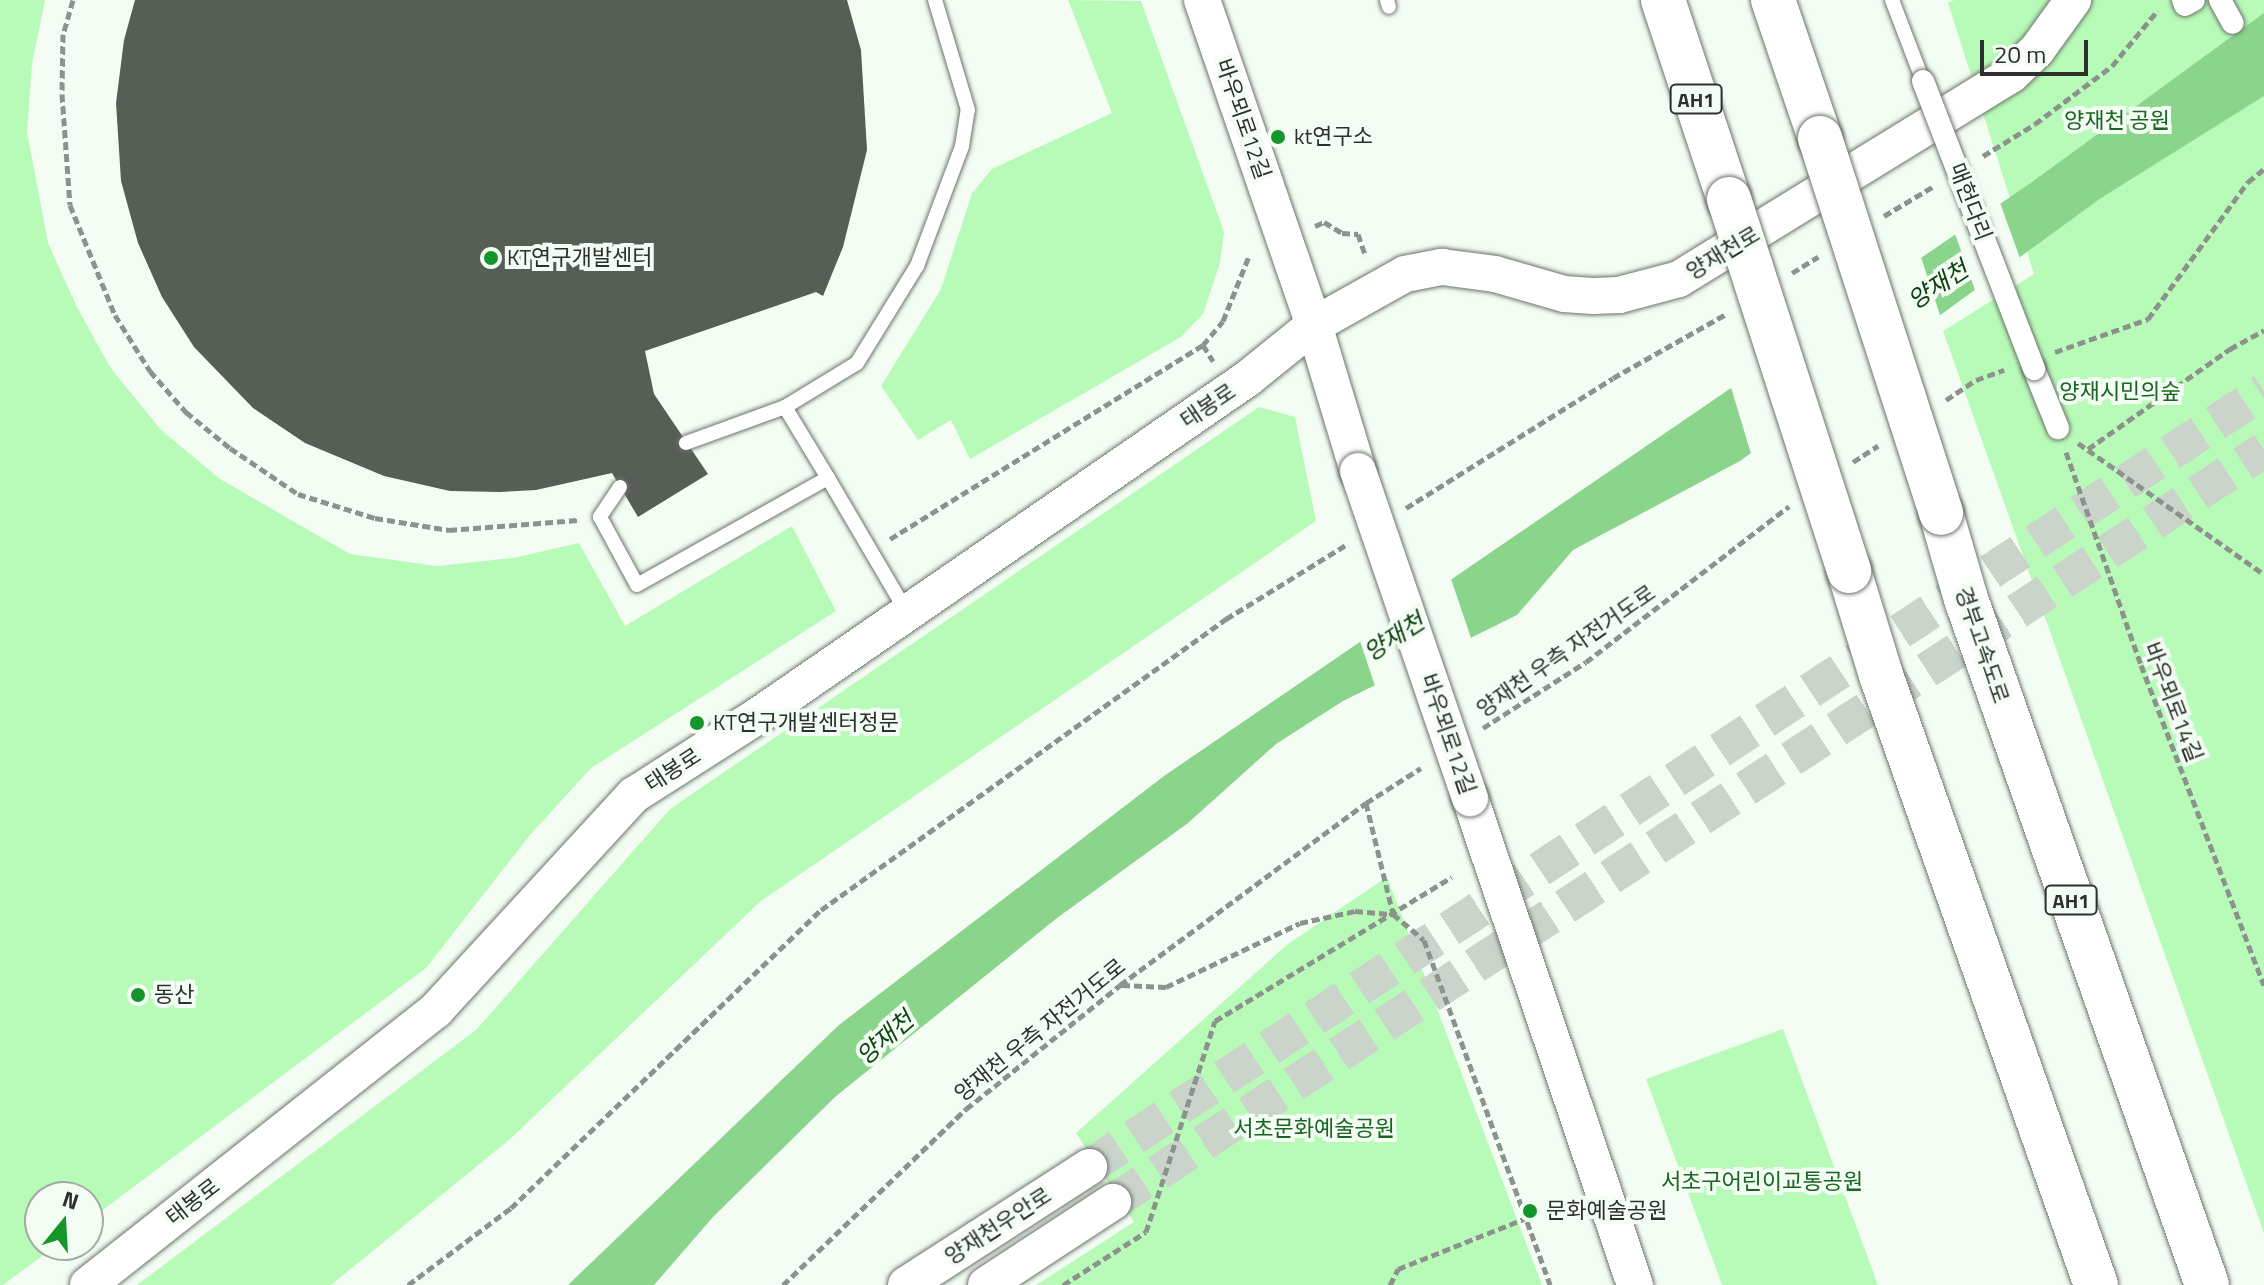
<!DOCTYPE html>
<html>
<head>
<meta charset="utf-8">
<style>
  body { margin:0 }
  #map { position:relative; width:2264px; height:1285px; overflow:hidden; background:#f3fdf3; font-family:"Titillium Web","Noto Sans KR",sans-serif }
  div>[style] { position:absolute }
  .green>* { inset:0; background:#b8fbb8 }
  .water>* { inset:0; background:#8ad48b }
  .pier>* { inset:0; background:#f3fdf3 }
  .building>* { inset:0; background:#565e56 }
  .tertiary-tunnel>* { height:36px; margin-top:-18px; transform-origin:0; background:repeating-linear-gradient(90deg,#cbd4cb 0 36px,transparent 0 54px) }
  .path>* { height:5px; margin-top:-2.5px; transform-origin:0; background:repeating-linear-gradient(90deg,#8c938c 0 8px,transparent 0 12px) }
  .roads { filter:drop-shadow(0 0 2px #6c746b) drop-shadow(0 0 2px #6c746b) }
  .service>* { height:14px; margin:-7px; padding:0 7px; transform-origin:7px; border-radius:7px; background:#fff }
  .pedestrian>* { height:22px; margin:-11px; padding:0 11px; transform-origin:11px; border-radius:11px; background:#fff }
  .tertiary>* { height:36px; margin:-18px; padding:0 18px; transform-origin:18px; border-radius:18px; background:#fff }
  .trunk>* { height:44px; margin:-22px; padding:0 22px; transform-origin:22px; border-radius:22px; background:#fff }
  .bridges { filter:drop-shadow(0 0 2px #6c746b) drop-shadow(0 0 2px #6c746b) }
  .pedestrian-bridge>* { height:22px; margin:-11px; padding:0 11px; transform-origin:11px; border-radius:11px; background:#fff }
  .tertiary-bridge>* { height:36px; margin:-18px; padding:0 18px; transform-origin:18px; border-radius:18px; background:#fff }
  .trunk-bridge>* { height:44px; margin:-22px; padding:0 22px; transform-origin:22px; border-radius:22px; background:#fff }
  .dots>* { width:22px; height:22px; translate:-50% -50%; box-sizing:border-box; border:4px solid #f3fdf3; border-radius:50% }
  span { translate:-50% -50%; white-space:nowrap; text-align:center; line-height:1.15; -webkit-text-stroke:8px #f3fdf3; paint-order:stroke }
  .shield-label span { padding:2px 6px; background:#f3fdf3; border:2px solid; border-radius:6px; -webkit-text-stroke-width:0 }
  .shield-label { font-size:20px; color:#2d302c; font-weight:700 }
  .street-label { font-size:22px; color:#2d302c }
  .park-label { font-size:22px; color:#196521 }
  .poi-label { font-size:22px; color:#2d302c }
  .left { translate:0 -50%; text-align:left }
  .water-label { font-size:24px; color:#0c4112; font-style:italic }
  .north { position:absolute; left:24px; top:1181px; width:80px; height:80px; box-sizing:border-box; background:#f3fdf3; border:2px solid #a4aba3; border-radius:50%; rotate:18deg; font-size:22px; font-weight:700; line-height:32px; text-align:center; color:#2d302c }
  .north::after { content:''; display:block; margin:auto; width:28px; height:36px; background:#15962a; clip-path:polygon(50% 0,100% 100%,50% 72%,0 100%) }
  .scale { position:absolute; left:1980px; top:40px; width:108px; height:36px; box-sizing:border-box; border:4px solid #2d302c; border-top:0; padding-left:10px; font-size:24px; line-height:28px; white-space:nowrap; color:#2d302c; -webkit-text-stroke:6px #f3fdf3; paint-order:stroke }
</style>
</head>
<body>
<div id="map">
  <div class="green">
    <i style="clip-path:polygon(0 0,45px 0,32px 64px,27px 132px,48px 243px,77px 307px,110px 367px,161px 430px,220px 479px,350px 554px,437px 566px,513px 558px,579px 543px,625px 626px,792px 526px,836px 611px,591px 768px,530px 835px,426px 968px,88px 1221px,88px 1197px,40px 1197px,40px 1245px,57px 1245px,3px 1285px,0 1285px)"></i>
    <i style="clip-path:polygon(1068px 0,1141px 1px,1224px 232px,1220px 263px,1203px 314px,1181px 337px,970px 459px,951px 420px,918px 440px,881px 386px,941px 289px,972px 193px,992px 169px,1112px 113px)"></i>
    <i style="clip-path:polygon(1954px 0,2264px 0,2264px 1233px,1943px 331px,2034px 274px,1948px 3px)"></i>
    <i style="clip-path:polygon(1259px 407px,1295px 417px,1316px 521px,761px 901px,509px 1140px,331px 1285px,137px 1285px,476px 1030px,670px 809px)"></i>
    <i style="clip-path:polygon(1387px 877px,1542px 1285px,1036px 1285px,1134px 1222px,1076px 1133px,1288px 944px)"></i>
    <i style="clip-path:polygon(1783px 1029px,1878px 1285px,1722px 1285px,1646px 1079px)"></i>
  </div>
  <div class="water">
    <i style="clip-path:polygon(2264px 13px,2264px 96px,2101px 198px,1740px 461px,1573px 550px,1517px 615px,1343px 701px,1276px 744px,1188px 823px,1057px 918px,835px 1097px,713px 1217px,654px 1285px,568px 1285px,839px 1025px,1164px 776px,2032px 182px)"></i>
  </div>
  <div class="pier">
    <i style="clip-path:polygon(1999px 200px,2021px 261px,1976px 293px,1954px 231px)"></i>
    <i style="clip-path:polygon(1920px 254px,1941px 318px,1752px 457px,1730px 384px)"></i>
    <i style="clip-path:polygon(1450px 576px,1472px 641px,1376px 689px,1359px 638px)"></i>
  </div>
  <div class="building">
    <i style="clip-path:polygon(135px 0,847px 0,861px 50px,867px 150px,843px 247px,823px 296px,816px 292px,645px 351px,654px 394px,708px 474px,638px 517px,612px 473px,536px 490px,500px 492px,450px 491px,384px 476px,305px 443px,253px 408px,194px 347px,162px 297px,138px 243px,121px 181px,116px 103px,124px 40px)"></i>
  </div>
  <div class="tertiary-tunnel">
    <i style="left:1089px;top:1167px;width:1408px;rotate:-33.44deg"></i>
    <i style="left:1113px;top:1202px;width:1375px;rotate:-33.16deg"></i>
  </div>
  <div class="path">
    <i style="left:73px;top:0;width:35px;rotate:106deg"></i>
    <i style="left:63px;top:34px;width:60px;rotate:91deg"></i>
    <i style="left:62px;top:94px;width:111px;rotate:85.9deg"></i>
    <i style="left:70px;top:205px;width:119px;rotate:67.8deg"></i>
    <i style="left:115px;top:315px;width:66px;rotate:58deg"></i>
    <i style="left:150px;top:371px;width:55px;rotate:48.7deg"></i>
    <i style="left:186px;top:412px;width:57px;rotate:39.3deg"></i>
    <i style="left:230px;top:448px;width:82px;rotate:34.1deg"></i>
    <i style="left:298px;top:494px;width:81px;rotate:17.3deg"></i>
    <i style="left:375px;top:518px;width:75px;rotate:9.2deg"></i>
    <i style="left:449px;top:530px;width:129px;rotate:-4.4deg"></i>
    <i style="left:1983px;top:156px;width:61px;rotate:-31.6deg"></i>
    <i style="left:2035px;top:124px;width:96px;rotate:-37deg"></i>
    <i style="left:2112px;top:66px;width:72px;rotate:-50.6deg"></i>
    <i style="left:1884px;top:216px;width:58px;rotate:-31deg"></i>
    <i style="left:1315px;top:226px;width:10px;rotate:-24deg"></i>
    <i style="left:1324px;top:222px;width:21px;rotate:31deg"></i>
    <i style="left:1342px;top:233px;width:16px;rotate:4deg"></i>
    <i style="left:1358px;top:234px;width:24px;rotate:71deg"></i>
    <i style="left:1792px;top:273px;width:31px;rotate:-32deg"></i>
    <i style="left:1203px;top:345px;width:19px;rotate:58deg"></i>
    <i style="left:2055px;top:352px;width:99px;rotate:-19.5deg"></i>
    <i style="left:2148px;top:319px;width:170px;rotate:-53.9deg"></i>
    <i style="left:2248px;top:182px;width:21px;rotate:-39deg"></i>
    <i style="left:1946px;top:400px;width:36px;rotate:-34deg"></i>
    <i style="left:1976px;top:380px;width:30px;rotate:-20deg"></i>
    <i style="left:2078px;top:443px;width:228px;rotate:35.2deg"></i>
    <i style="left:2088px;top:449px;width:174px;rotate:-35.2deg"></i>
    <i style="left:2230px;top:349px;width:39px;rotate:-29deg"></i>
    <i style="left:2066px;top:452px;width:226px;rotate:70.6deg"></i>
    <i style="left:2141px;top:665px;width:343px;rotate:69deg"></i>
    <i style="left:1853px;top:462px;width:30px;rotate:-33deg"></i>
    <i style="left:1406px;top:508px;width:244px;rotate:-32.1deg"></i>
    <i style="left:1613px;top:378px;width:130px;rotate:-29.5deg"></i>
    <i style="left:890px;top:539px;width:368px;rotate:-31.8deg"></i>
    <i style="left:1203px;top:345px;width:31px;rotate:-50deg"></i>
    <i style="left:1223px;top:321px;width:70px;rotate:-68.2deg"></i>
    <i style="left:1483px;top:728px;width:122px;rotate:-32.7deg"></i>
    <i style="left:1586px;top:662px;width:256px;rotate:-37.5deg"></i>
    <i style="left:1366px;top:803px;width:114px;rotate:76.3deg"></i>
    <i style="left:1122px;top:985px;width:44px;rotate:2.6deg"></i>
    <i style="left:1166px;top:987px;width:148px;rotate:-25.5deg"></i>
    <i style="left:1300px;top:923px;width:56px;rotate:-12.3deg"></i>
    <i style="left:1355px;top:911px;width:38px;rotate:5deg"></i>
    <i style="left:1393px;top:914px;width:40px;rotate:40deg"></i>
    <i style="left:1424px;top:940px;width:367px;rotate:69.9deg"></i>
    <i style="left:408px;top:1285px;width:129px;rotate:-36.8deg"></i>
    <i style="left:511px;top:1208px;width:430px;rotate:-43.9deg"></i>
    <i style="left:821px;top:910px;width:499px;rotate:-35.7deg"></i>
    <i style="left:1226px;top:619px;width:141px;rotate:-31.7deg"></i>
    <i style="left:783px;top:1285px;width:254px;rotate:-43.9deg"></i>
    <i style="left:966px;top:1109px;width:198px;rotate:-38.8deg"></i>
    <i style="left:1120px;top:985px;width:306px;rotate:-36.5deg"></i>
    <i style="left:1366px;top:803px;width:65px;rotate:-32.5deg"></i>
    <i style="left:1063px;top:1285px;width:98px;rotate:-32.6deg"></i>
    <i style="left:1146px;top:1232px;width:222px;rotate:-71.9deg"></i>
    <i style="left:1215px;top:1021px;width:277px;rotate:-31.3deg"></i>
    <i style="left:1390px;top:1285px;width:18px;rotate:-63deg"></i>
    <i style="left:1398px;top:1269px;width:138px;rotate:-21.7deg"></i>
  </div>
  <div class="roads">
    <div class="service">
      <i style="left:1387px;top:0;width:7px;rotate:74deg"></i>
      <i style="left:1892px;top:0;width:87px;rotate:69.1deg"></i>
      <i style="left:686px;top:443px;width:105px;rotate:-20deg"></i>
      <i style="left:828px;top:478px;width:83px;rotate:-121.2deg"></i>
      <i style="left:785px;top:407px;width:84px;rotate:-31.4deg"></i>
      <i style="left:857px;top:363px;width:114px;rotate:-58.3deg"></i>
      <i style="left:917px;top:266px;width:128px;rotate:-69.4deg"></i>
      <i style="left:962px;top:146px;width:36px;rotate:-81deg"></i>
      <i style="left:968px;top:110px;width:115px;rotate:-106.7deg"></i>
      <i style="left:620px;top:487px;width:36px;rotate:124deg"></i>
      <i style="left:600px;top:517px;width:77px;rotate:61.4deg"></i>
      <i style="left:637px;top:585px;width:219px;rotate:-29.3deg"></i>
      <i style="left:828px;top:478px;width:154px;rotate:59.6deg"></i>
    </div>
    <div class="pedestrian">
      <i style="left:2183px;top:0;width:5px;rotate:68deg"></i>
      <i style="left:2185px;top:5px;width:10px;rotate:-29deg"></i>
      <i style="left:2220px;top:0;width:26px;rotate:61deg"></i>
      <i style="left:2034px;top:369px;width:64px;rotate:67.9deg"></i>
    </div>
    <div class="tertiary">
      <i style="left:1202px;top:0;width:344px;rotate:71deg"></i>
      <i style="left:1314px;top:325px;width:152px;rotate:73.2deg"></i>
      <i style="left:1470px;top:798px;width:514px;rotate:71.28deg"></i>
      <i style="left:88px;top:1285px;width:444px;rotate:-38.3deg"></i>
      <i style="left:436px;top:1010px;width:292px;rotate:-47.4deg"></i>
      <i style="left:634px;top:795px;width:148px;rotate:-32.6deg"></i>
      <i style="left:759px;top:715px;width:592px;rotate:-34.55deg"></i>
      <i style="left:1247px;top:379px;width:86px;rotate:-38.9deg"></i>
      <i style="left:1314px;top:325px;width:104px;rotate:-29.3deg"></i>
      <i style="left:1405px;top:274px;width:38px;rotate:-11deg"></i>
      <i style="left:1442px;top:267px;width:53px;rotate:7.5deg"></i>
      <i style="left:1495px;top:274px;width:72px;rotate:16.2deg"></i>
      <i style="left:1564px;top:294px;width:29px;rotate:4deg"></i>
      <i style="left:1593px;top:296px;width:26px;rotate:-2deg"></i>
      <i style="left:1619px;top:295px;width:62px;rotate:-14.9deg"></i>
      <i style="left:1679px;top:279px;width:390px;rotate:-31.6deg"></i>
      <i style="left:2011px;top:75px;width:36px;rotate:-44deg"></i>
      <i style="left:2037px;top:50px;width:62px;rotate:-54.2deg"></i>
      <i style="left:906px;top:1285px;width:218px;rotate:-32.8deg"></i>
      <i style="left:986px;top:1285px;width:152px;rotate:-33.2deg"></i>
    </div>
    <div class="trunk">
      <i style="left:1663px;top:0;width:210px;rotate:71.7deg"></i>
      <i style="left:1773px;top:0;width:146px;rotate:71.2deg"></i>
      <i style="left:1941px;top:513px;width:90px;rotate:73.8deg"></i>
      <i style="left:1966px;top:599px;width:727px;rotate:70.64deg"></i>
      <i style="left:1849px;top:571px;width:109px;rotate:72.9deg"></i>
      <i style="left:1881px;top:675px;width:647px;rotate:70.58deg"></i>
    </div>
  </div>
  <div class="bridges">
    <div class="pedestrian-bridge">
      <i style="left:1923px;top:81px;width:309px;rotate:68.9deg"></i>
    </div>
    <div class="tertiary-bridge">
      <i style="left:1358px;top:471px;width:346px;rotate:71.1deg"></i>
    </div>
    <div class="trunk-bridge">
      <i style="left:1820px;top:138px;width:394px;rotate:72.1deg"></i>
      <i style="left:1729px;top:199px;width:391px;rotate:72.1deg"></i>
    </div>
  </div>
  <div class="dots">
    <i style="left:1278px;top:137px;background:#15962a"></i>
    <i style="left:491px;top:258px;background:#15962a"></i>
    <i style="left:697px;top:723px;background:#15962a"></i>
    <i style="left:138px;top:995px;background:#15962a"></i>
    <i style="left:1530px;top:1211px;background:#15962a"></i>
  </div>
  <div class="shield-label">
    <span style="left:1696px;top:99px">AH1</span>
    <span style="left:2071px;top:900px">AH1</span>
  </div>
  <div class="street-label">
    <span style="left:1243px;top:119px;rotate:71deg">바우뫼로12길</span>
    <span style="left:1970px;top:202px;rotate:69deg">매헌다리</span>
    <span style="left:1723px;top:253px;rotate:-31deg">양재천로</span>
    <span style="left:1208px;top:406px;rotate:-34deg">태봉로</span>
    <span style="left:1982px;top:645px;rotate:71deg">경부고속도로</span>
    <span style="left:1566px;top:651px;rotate:-35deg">양재천 우측 자전거도로</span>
    <span style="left:2173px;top:702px;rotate:69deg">바우뫼로14길</span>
    <span style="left:1448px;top:734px;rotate:71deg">바우뫼로12길</span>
    <span style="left:673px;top:770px;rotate:-33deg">태봉로</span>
    <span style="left:1040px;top:1030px;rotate:-39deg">양재천 우측 자전거도로</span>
    <span style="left:193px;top:1202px;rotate:-38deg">태봉로</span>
    <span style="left:998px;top:1226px;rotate:-33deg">양재천우안로</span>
  </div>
  <div class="park-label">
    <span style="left:2117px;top:121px">양재천 공원</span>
    <span style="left:2120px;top:392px">양재시민의숲</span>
    <span style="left:1314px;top:1129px">서초문화예술공원</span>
    <span style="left:1762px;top:1182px">서초구어린이교통공원</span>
  </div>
  <div class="poi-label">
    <span class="left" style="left:1294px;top:137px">kt연구소</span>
    <span class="left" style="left:507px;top:258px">KT연구개발센터</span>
    <span class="left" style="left:713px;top:723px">KT연구개발센터정문</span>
    <span class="left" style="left:154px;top:995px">동산</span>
    <span class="left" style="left:1546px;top:1211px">문화예술공원</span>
  </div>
  <div class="water-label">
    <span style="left:1938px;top:285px;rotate:-33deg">양재천</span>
    <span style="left:1394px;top:637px;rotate:-33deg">양재천</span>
    <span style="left:885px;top:1038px;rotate:-41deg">양재천</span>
  </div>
  <div class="north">N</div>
  <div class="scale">20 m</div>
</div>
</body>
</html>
